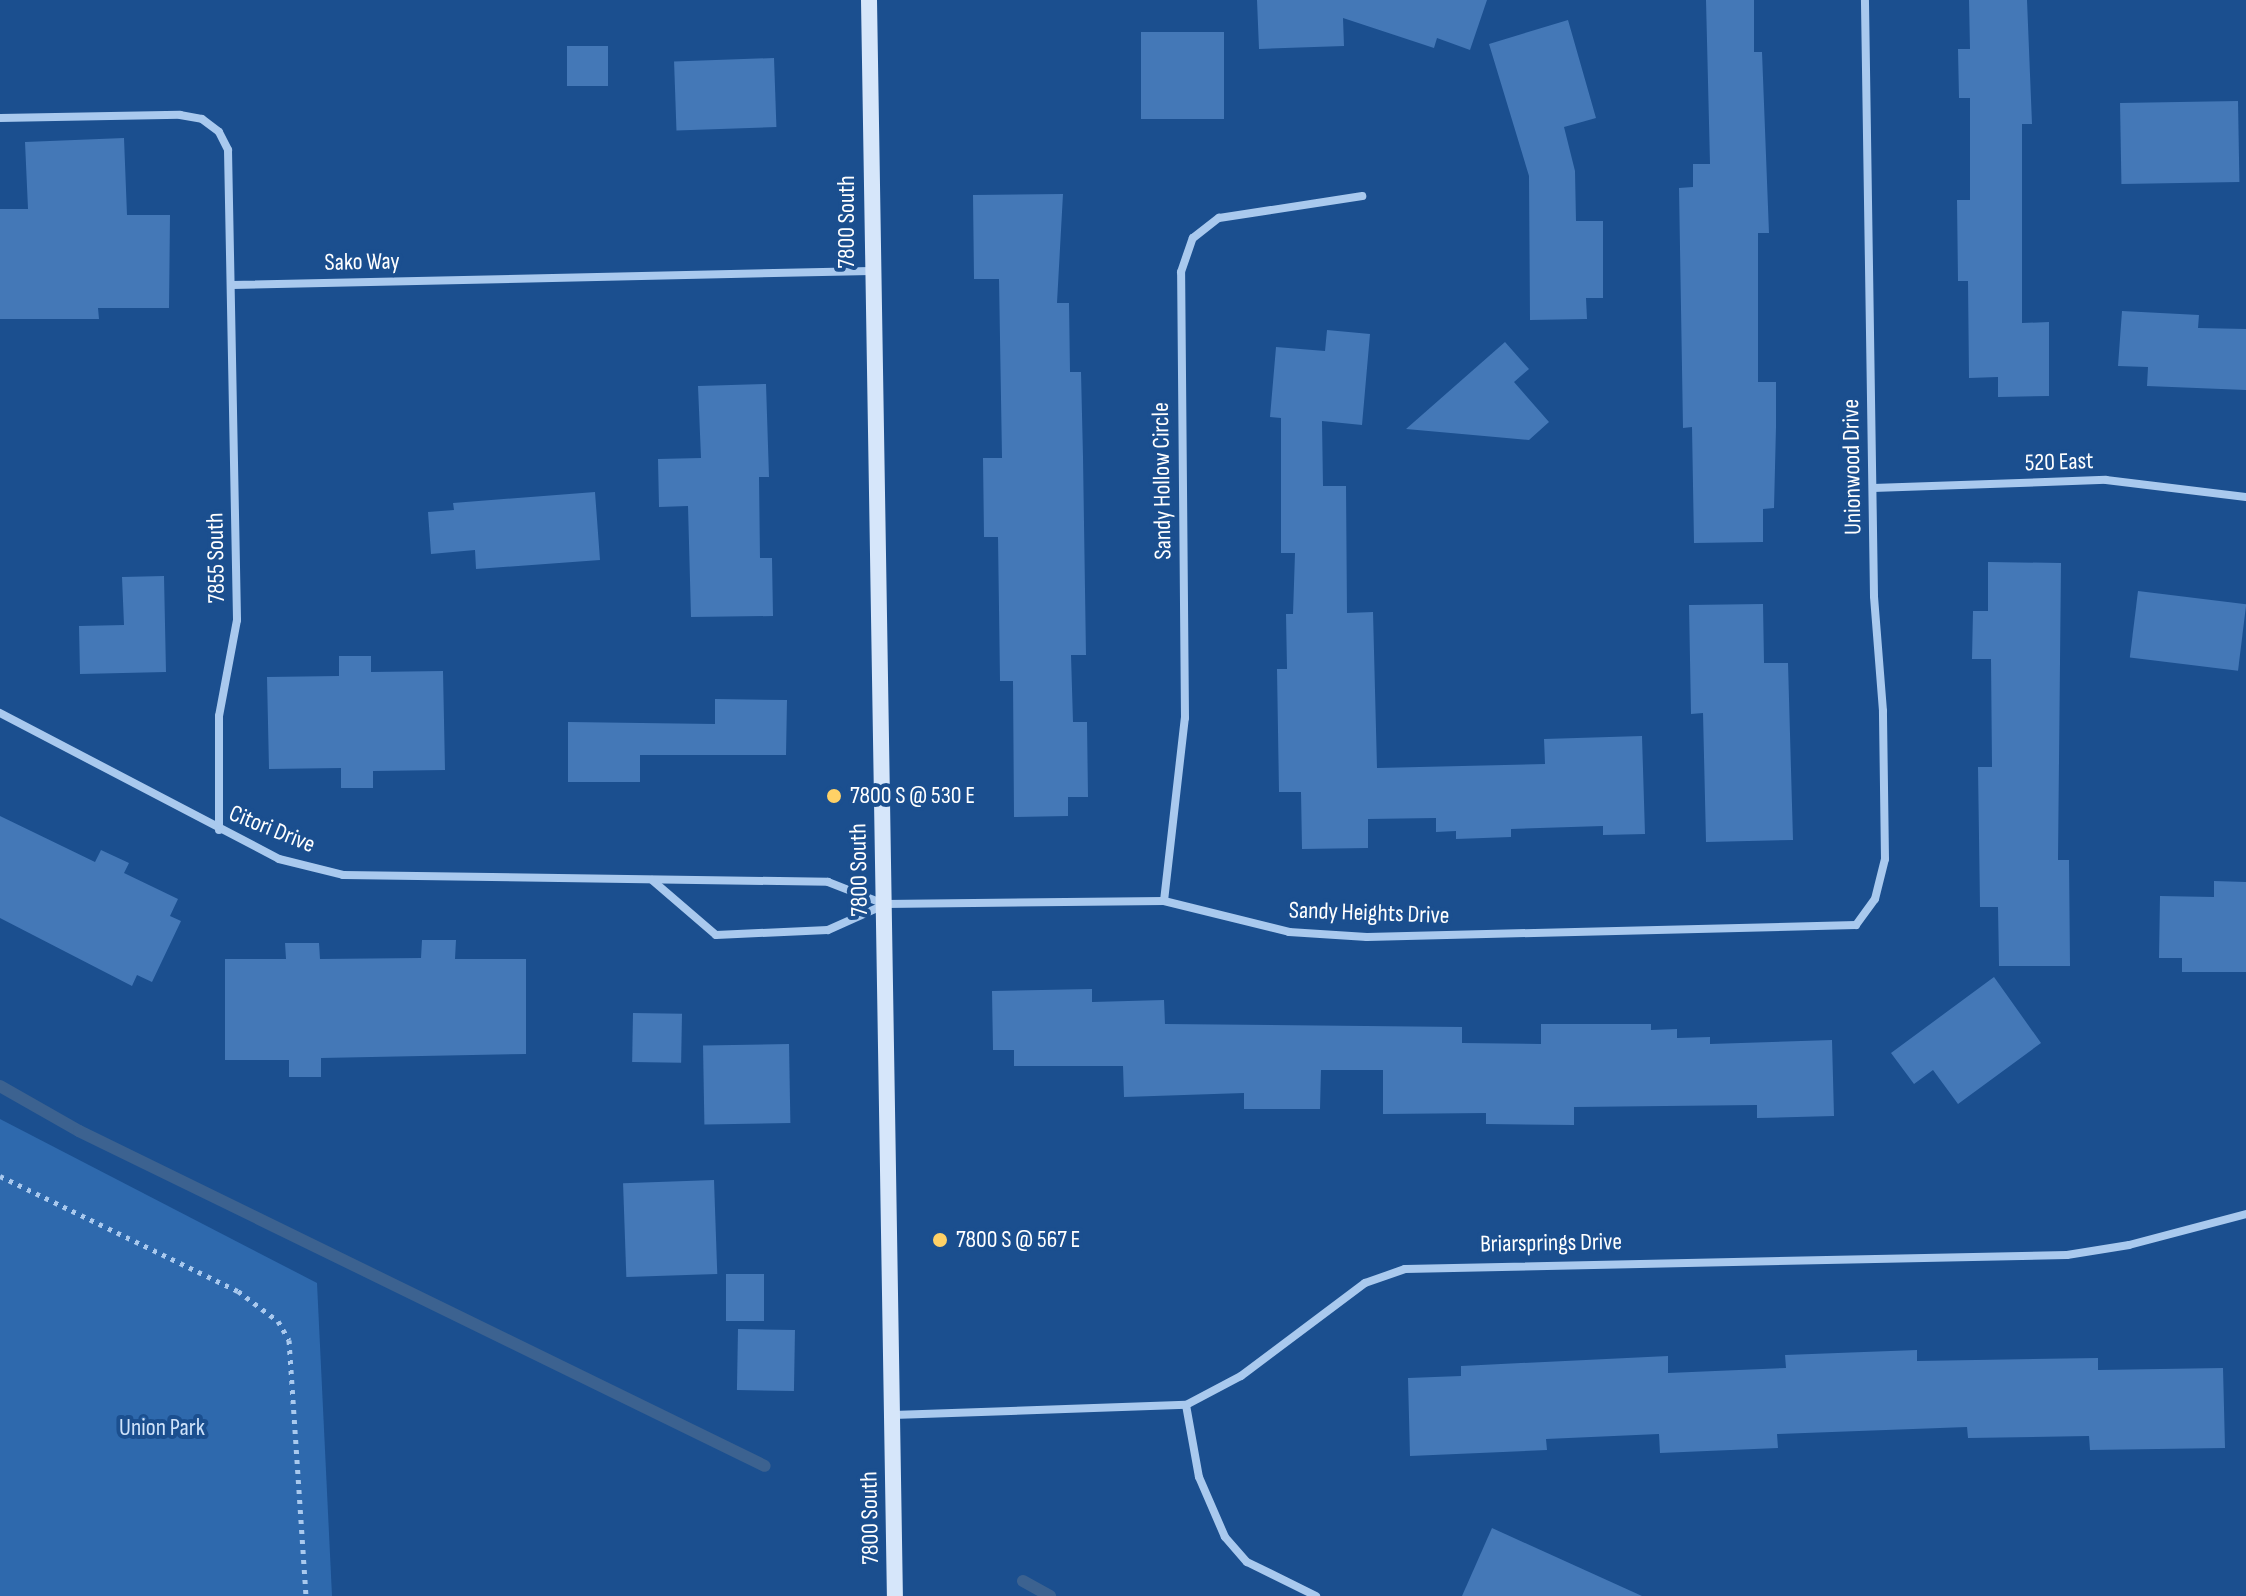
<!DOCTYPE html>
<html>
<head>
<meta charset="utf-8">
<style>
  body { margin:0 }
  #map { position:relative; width:2246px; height:1596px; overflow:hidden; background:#1b4f8f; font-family:"Sofia Sans Condensed",sans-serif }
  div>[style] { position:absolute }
  .green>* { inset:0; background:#2e69ad }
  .stream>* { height:12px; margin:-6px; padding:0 6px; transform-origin:6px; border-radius:6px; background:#3c6290 }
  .building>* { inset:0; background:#4478b7; transform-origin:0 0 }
  .path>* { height:5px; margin-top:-2.5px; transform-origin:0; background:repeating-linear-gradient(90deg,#a9c9ee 0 4px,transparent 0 10px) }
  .minor>* { height:8px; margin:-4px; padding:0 4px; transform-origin:4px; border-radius:4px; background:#a9c9ee }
  .secondary>* { height:16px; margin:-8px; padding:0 8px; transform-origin:8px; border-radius:8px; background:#d6e6fa }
  .dots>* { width:22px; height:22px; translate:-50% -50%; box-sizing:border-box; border:4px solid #1b4f8f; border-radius:50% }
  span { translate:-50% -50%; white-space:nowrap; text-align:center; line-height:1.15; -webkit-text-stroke:8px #1b4f8f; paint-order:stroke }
  .street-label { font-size:24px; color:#fff }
  .poi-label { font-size:24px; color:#fff }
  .left { translate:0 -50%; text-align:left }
  .park-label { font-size:24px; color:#cfe3fa }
</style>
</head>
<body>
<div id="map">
  <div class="green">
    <i style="clip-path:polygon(0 1119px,317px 1283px,332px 1596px,0 1596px)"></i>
  </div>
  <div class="stream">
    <i style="left:0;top:1086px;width:91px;rotate:29.7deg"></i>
    <i style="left:79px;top:1131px;width:763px;rotate:26.03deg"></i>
    <i style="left:1023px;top:1581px;width:31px;rotate:29deg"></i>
  </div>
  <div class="building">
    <i style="clip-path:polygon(1257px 0,1487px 0,1470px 50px,1437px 38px,1434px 48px,1343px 18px,1344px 46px,1259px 49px)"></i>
    <i style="clip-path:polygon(1706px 0,1754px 0,1754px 52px,1762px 52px,1769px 233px,1758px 233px,1758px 382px,1776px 382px,1776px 427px,1774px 508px,1763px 509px,1763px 542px,1694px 543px,1692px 427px,1683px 428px,1679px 188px,1693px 187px,1693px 164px,1710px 164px)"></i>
    <i style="clip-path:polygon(1969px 0,2027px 0,2032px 124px,2022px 124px,2022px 323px,2049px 322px,2049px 396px,1998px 397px,1998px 377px,1969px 378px,1968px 281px,1958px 281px,1957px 200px,1970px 200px,1970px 98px,1959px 98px,1958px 49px,1970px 49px)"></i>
    <i style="clip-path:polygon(1568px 20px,1596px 118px,1564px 127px,1575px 171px,1576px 221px,1603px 221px,1603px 298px,1586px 298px,1587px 319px,1530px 320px,1529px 176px,1489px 44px)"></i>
    <i style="left:1141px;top:32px;width:83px;height:87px"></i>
    <i style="left:567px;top:46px;width:41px;height:40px"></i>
    <i style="left:774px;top:58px;width:69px;height:100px;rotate:88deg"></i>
    <i style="left:2238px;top:101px;width:81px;height:118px;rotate:89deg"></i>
    <i style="clip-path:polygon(124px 138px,127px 215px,170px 215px,169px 308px,98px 308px,99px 319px,0 319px,0 209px,28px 209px,25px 142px)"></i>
    <i style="clip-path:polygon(1063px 194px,1057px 303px,1069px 303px,1070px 372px,1081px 372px,1083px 457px,1086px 655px,1071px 655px,1073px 722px,1087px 722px,1088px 797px,1068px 797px,1068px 816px,1014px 817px,1013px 681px,1000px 681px,998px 537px,984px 537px,983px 458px,1002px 458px,999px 279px,974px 279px,973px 195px)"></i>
    <i style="clip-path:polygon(2122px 311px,2199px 315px,2198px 328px,2246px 329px,2246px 390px,2147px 386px,2148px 367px,2118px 366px)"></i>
    <i style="clip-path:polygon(1327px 330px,1370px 334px,1362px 425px,1322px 421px,1323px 486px,1346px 486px,1347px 613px,1373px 612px,1377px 768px,1545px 764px,1544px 739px,1642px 736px,1645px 834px,1603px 835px,1603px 826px,1511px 829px,1511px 837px,1456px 839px,1456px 831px,1436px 832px,1436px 818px,1368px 819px,1368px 848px,1302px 849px,1301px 792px,1279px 792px,1277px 669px,1287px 669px,1286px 614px,1293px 614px,1295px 553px,1281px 553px,1281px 418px,1270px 417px,1276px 347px,1325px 351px)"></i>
    <i style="clip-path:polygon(1505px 342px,1529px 369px,1514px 382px,1549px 422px,1529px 440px,1406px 429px)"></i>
    <i style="clip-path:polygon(766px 384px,769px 477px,759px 477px,760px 558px,772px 558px,773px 616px,691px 617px,688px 506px,659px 507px,658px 459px,701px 458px,698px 386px)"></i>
    <i style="clip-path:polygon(595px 492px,600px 560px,476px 569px,475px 550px,431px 554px,428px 512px,454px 510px,453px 503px)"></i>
    <i style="clip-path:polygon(1988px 562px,2061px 563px,2058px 860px,2069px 860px,2070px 966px,1999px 966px,1998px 907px,1980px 907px,1978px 767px,1992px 767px,1991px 659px,1972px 659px,1973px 611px,1988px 611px)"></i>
    <i style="clip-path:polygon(164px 576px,166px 672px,80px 674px,79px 626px,124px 625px,122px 577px)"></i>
    <i style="left:2138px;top:591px;width:109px;height:67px;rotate:7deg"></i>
    <i style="clip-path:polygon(1763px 604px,1764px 663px,1788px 663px,1793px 840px,1706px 842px,1703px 713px,1691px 714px,1689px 605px)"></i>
    <i style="clip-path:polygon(339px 656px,371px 656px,371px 672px,443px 671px,445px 770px,373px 771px,373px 788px,341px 788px,341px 768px,269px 769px,267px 677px,339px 676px)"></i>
    <i style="clip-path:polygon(715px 699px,787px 700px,786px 755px,640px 755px,640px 782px,568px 782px,568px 722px,715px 724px)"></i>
    <i style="clip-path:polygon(0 816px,95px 862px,101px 850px,129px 863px,124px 873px,178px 899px,170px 916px,181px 921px,152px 982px,137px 975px,132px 986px,0 918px)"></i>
    <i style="clip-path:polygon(2214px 881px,2246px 882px,2246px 972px,2182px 972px,2182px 958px,2159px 958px,2160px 896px,2214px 897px)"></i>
    <i style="clip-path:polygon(422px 940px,456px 940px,455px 959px,526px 959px,526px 1054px,321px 1058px,321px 1077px,289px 1077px,289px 1060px,225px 1060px,225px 959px,286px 959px,285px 943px,319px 943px,320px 959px,421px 958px)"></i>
    <i style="clip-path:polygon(1994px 977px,2041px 1043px,1958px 1104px,1933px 1070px,1914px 1084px,1891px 1053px)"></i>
    <i style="clip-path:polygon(1092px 989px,1092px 1002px,1164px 1000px,1165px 1024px,1462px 1027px,1462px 1043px,1541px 1044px,1541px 1024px,1651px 1024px,1651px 1030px,1677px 1029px,1677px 1038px,1710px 1037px,1710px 1044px,1832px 1040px,1834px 1116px,1757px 1118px,1757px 1105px,1574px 1107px,1574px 1125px,1486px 1124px,1486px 1113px,1383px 1114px,1383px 1070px,1321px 1070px,1320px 1109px,1244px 1109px,1244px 1093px,1124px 1097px,1123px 1066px,1014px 1066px,1014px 1050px,993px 1050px,992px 991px)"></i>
    <i style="left:633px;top:1013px;width:49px;height:49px;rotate:1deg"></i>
    <i style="left:789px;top:1044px;width:79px;height:86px;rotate:89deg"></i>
    <i style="left:714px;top:1180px;width:94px;height:91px;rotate:88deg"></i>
    <i style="left:726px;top:1274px;width:38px;height:47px"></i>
    <i style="left:738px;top:1329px;width:57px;height:61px;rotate:1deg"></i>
    <i style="clip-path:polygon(1917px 1350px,1917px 1361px,2098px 1358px,2098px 1370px,2223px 1368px,2225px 1448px,2090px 1450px,2089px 1436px,1968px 1438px,1967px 1427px,1777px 1434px,1778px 1448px,1660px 1453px,1659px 1434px,1546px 1439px,1547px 1450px,1410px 1456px,1408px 1378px,1461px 1376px,1461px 1366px,1668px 1356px,1668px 1373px,1786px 1368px,1785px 1355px)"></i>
    <i style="clip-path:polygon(1492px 1528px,1642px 1596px,1462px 1596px)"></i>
  </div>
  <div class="path">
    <i style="left:0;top:1176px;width:264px;rotate:25.8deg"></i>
    <i style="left:238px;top:1291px;width:50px;rotate:36.9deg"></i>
    <i style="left:278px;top:1321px;width:22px;rotate:60deg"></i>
    <i style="left:289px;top:1340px;width:257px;rotate:86.2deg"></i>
  </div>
  <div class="minor">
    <i style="left:0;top:118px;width:180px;rotate:-1deg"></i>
    <i style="left:180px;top:115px;width:22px;rotate:10deg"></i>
    <i style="left:202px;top:119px;width:21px;rotate:37deg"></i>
    <i style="left:219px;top:132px;width:20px;rotate:63deg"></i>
    <i style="left:228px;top:150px;width:470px;rotate:88.9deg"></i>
    <i style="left:237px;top:620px;width:98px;rotate:100.6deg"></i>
    <i style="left:219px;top:716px;width:114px;rotate:90deg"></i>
    <i style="left:232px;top:285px;width:639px;rotate:-1.26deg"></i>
    <i style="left:1873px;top:488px;width:233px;rotate:-2deg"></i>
    <i style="left:2106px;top:480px;width:141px;rotate:6.9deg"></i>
    <i style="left:0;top:713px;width:315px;rotate:27.6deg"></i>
    <i style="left:279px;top:859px;width:66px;rotate:14deg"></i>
    <i style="left:343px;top:875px;width:485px;rotate:0.8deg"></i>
    <i style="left:828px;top:882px;width:60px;rotate:21.4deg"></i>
    <i style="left:884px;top:904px;width:280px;rotate:-0.6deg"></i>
    <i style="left:1164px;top:901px;width:129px;rotate:13.9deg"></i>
    <i style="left:1289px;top:932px;width:78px;rotate:3.7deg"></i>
    <i style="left:1367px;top:937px;width:489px;rotate:-1.4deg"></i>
    <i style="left:1856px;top:925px;width:32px;rotate:-54deg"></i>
    <i style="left:1875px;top:899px;width:41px;rotate:-76deg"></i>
    <i style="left:1885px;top:859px;width:148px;rotate:-90.8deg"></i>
    <i style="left:1883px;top:711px;width:115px;rotate:-94.5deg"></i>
    <i style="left:1874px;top:596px;width:596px;rotate:-90.87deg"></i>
    <i style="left:652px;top:880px;width:84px;rotate:40.7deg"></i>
    <i style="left:716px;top:935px;width:112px;rotate:-2.6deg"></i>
    <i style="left:828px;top:930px;width:61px;rotate:-24.1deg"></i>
    <i style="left:1164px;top:901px;width:184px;rotate:-83.5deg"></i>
    <i style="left:1185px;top:718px;width:446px;rotate:-90.5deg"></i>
    <i style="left:1181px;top:272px;width:36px;rotate:-71deg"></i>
    <i style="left:1193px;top:238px;width:33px;rotate:-38deg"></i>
    <i style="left:1219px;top:218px;width:145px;rotate:-8.7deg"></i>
    <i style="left:1186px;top:1405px;width:73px;rotate:79.8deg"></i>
    <i style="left:1199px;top:1477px;width:65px;rotate:66.6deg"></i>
    <i style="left:1225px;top:1537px;width:33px;rotate:49deg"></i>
    <i style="left:1247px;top:1562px;width:77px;rotate:26.2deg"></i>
    <i style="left:893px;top:1415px;width:293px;rotate:-2deg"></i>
    <i style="left:1186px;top:1405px;width:62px;rotate:-27.8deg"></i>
    <i style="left:1241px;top:1376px;width:155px;rotate:-36.9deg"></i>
    <i style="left:1365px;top:1283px;width:42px;rotate:-19.3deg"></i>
    <i style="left:1405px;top:1269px;width:662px;rotate:-1.21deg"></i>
    <i style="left:2067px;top:1255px;width:63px;rotate:-9.2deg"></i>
    <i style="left:2129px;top:1245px;width:121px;rotate:-14.8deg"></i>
  </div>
  <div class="secondary">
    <i style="left:869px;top:0;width:1596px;rotate:89.07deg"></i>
  </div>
  <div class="dots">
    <i style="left:834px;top:796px;background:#ffd166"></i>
    <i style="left:940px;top:1240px;background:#ffd166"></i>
  </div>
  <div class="street-label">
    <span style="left:847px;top:222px;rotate:-90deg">7800 South</span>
    <span style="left:362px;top:262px;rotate:-1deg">Sako Way</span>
    <span style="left:2059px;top:462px;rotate:-2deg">520 East</span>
    <span style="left:1852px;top:467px;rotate:-91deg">Unionwood Drive</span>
    <span style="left:1162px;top:481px;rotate:-91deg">Sandy Hollow Circle</span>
    <span style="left:216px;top:558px;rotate:-91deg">7855 South</span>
    <span style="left:272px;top:829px;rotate:22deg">Citori Drive</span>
    <span style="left:859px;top:870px;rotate:-91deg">7800 South</span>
    <span style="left:1369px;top:913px;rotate:2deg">Sandy Heights Drive</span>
    <span style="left:1551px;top:1243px;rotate:-1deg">Briarsprings Drive</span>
    <span style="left:870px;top:1518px;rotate:-91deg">7800 South</span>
  </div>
  <div class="poi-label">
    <span class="left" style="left:850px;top:796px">7800 S @ 530 E</span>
    <span class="left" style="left:956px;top:1240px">7800 S @ 567 E</span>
  </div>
  <div class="park-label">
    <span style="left:162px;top:1428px">Union Park</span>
  </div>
</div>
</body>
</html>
